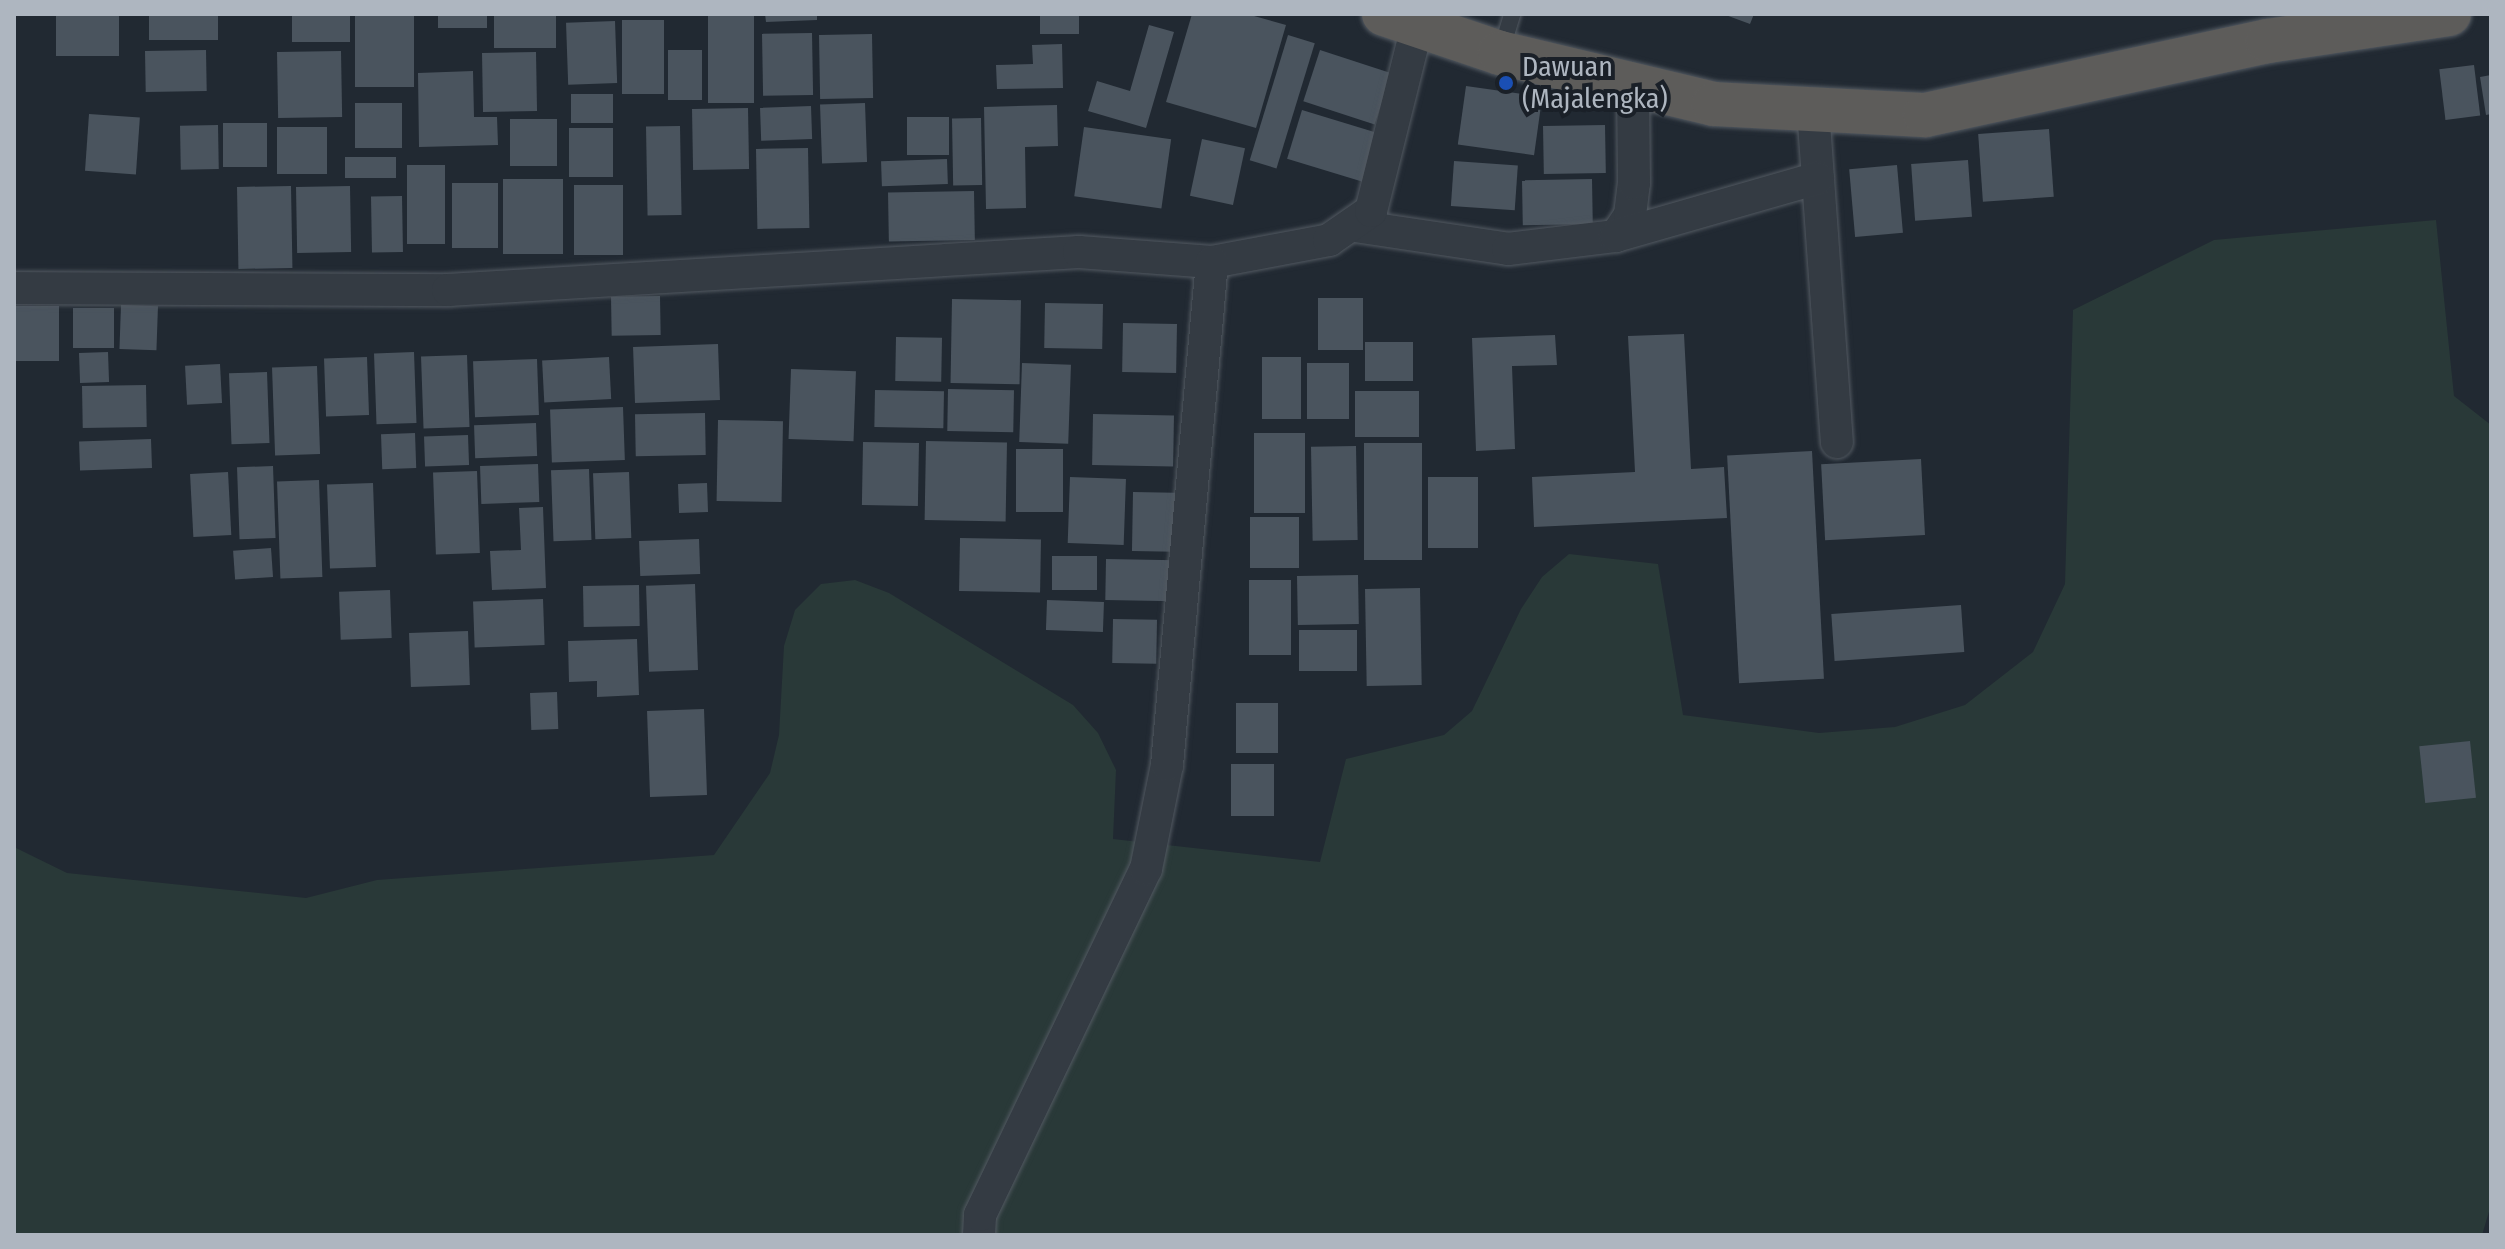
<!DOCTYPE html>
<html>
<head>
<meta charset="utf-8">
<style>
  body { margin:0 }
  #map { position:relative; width:2505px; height:1249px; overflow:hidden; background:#212932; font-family:"Fira Sans Condensed",sans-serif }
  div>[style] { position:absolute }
  .green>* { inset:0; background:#293938 }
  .building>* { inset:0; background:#4a545e; transform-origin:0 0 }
  .roads { filter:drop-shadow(0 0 2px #525961) drop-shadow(0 0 2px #525961) }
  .service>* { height:16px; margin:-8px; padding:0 8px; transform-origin:8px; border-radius:8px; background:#343b43 }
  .minor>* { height:32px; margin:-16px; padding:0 16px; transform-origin:16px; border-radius:16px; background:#343b43 }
  .trunk>* { height:44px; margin:-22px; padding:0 22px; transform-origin:22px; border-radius:22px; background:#5d5c5a }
  .dots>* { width:22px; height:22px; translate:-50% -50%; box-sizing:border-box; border:4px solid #1a2028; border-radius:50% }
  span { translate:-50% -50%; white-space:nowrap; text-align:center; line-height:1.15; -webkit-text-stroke:8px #1a2028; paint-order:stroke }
  .poi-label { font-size:28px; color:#aeb6c0 }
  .left { translate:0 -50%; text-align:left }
  .frame { position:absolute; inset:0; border:16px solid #aeb6c0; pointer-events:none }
</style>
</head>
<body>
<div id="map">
  <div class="green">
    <i style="clip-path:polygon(2436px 220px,2454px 396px,2491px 425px,2491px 1205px,2482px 1235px,14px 1235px,14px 847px,67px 873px,306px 898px,377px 880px,714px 855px,770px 773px,779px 735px,784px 646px,795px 610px,821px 584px,855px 580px,889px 593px,1073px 705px,1098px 733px,1116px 770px,1113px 839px,1320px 862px,1346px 759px,1444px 735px,1472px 711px,1521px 609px,1542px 577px,1569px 554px,1658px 564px,1683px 715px,1819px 733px,1895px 727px,1965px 705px,2033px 652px,2065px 584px,2073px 310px,2214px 240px)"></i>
  </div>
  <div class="building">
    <i style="left:56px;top:14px;width:63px;height:42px"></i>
    <i style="left:149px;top:14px;width:69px;height:26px"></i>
    <i style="left:292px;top:14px;width:58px;height:28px"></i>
    <i style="left:355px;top:14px;width:59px;height:73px"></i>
    <i style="left:438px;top:14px;width:49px;height:14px"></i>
    <i style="left:494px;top:14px;width:62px;height:34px"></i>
    <i style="left:708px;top:14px;width:46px;height:89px"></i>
    <i style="clip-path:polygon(765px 14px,817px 14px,817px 20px,766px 22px)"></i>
    <i style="left:1040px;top:14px;width:39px;height:20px"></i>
    <i style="clip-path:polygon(1192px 14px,1247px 14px,1286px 25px,1256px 128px,1166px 102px)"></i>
    <i style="clip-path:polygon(1723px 14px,1754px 14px,1750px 24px)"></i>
    <i style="left:622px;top:20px;width:42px;height:74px"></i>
    <i style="left:615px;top:21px;width:62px;height:49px;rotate:88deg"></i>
    <i style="clip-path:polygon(1149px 25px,1174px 32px,1146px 128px,1088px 111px,1097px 81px,1130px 91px)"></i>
    <i style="left:812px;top:33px;width:62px;height:50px;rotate:89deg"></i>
    <i style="left:872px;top:34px;width:64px;height:53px;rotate:89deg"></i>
    <i style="left:1288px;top:35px;width:28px;height:131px;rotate:17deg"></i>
    <i style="clip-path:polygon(1062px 44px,1063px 88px,997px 89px,996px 65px,1033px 64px,1032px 45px)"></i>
    <i style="left:206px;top:50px;width:41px;height:61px;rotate:89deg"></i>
    <i style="left:668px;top:50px;width:34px;height:50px"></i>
    <i style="left:1320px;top:50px;width:75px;height:54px;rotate:18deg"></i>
    <i style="left:341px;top:51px;width:66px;height:64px;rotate:89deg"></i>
    <i style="left:536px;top:52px;width:59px;height:54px;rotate:89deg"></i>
    <i style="left:2474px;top:65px;width:51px;height:35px;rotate:83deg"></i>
    <i style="clip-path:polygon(473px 71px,474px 117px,497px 117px,498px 145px,419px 147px,418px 73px)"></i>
    <i style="clip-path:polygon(2491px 75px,2491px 114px,2486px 115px,2480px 77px)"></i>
    <i style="left:1466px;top:86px;width:77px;height:59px;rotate:8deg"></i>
    <i style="left:613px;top:94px;width:29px;height:42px;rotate:90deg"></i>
    <i style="left:355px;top:103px;width:47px;height:45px"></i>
    <i style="left:865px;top:103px;width:59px;height:45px;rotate:88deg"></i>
    <i style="clip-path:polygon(1057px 105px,1058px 146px,1025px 147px,1026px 208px,986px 209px,984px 107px)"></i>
    <i style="left:811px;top:106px;width:33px;height:51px;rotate:88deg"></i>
    <i style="left:748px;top:108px;width:61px;height:56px;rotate:89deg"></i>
    <i style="left:1302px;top:110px;width:79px;height:51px;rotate:17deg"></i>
    <i style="left:89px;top:114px;width:51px;height:57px;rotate:4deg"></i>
    <i style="left:907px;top:117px;width:42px;height:38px"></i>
    <i style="left:981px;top:118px;width:67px;height:29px;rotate:89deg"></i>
    <i style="left:510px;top:119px;width:47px;height:47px"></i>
    <i style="left:223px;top:123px;width:44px;height:44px"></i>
    <i style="left:218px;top:125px;width:44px;height:38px;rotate:89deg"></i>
    <i style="left:1605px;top:125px;width:48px;height:62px;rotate:89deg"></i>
    <i style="left:680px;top:126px;width:89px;height:34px;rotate:89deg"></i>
    <i style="left:277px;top:127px;width:50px;height:47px"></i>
    <i style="left:1084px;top:127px;width:88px;height:70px;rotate:8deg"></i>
    <i style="left:613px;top:128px;width:49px;height:44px;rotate:90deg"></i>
    <i style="left:2049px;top:129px;width:68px;height:71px;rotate:86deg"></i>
    <i style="left:1202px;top:139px;width:44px;height:58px;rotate:12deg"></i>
    <i style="left:808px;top:148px;width:80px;height:52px;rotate:89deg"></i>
    <i style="left:396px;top:157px;width:21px;height:51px;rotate:90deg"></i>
    <i style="left:947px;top:159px;width:25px;height:66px;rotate:88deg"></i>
    <i style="left:1968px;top:160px;width:57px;height:57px;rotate:86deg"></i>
    <i style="left:1454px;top:161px;width:64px;height:45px;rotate:4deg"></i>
    <i style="left:407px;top:165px;width:38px;height:79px"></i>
    <i style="left:1897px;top:165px;width:68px;height:48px;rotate:85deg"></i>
    <i style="left:503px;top:179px;width:60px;height:75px"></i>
    <i style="left:1592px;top:179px;width:45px;height:70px;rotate:89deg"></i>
    <i style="left:452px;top:183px;width:46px;height:65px"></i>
    <i style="left:574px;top:185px;width:49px;height:70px"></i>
    <i style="left:291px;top:186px;width:82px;height:54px;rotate:89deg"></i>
    <i style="left:350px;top:186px;width:66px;height:54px;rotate:89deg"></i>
    <i style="left:974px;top:191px;width:49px;height:86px;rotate:89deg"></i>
    <i style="left:402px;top:196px;width:56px;height:31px;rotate:89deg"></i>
    <i style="left:660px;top:296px;width:39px;height:49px;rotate:89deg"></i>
    <i style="left:1318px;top:298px;width:45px;height:52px"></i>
    <i style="left:952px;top:299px;width:69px;height:84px;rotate:1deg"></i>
    <i style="left:1045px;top:303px;width:58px;height:45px;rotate:1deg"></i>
    <i style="left:121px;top:305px;width:37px;height:44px;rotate:2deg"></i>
    <i style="left:14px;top:306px;width:45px;height:55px"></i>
    <i style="left:73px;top:308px;width:41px;height:40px"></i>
    <i style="left:1123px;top:323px;width:54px;height:49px;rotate:1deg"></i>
    <i style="clip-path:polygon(1684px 334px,1691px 469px,1724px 467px,1727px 518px,1534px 527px,1532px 477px,1635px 472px,1628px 336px)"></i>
    <i style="clip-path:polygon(1555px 335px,1557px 365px,1512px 366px,1515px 449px,1476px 451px,1472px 338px)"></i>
    <i style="left:896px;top:337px;width:46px;height:44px;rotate:1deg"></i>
    <i style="left:1413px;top:342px;width:39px;height:48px;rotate:90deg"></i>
    <i style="left:718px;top:344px;width:56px;height:85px;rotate:88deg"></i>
    <i style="left:108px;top:352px;width:30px;height:29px;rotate:88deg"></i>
    <i style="left:414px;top:352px;width:71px;height:40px;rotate:88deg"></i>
    <i style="left:467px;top:355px;width:72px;height:46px;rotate:88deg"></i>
    <i style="left:367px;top:357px;width:58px;height:43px;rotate:88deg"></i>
    <i style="left:609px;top:357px;width:42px;height:67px;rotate:87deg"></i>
    <i style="left:1301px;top:357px;width:62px;height:39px;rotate:90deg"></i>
    <i style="left:537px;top:359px;width:56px;height:64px;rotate:88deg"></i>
    <i style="left:1022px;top:363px;width:49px;height:79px;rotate:2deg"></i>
    <i style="left:1349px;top:363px;width:56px;height:42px;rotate:90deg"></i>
    <i style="left:220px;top:364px;width:39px;height:35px;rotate:87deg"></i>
    <i style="left:317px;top:366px;width:88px;height:45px;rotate:88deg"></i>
    <i style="left:791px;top:369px;width:65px;height:70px;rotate:2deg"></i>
    <i style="left:267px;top:372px;width:71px;height:38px;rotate:88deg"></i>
    <i style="left:146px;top:385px;width:42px;height:64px;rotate:89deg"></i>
    <i style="left:948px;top:389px;width:66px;height:42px;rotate:1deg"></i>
    <i style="left:875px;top:390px;width:69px;height:37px;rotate:1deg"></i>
    <i style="left:1355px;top:391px;width:64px;height:46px"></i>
    <i style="left:623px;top:407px;width:53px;height:73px;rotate:88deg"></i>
    <i style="left:705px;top:413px;width:42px;height:70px;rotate:89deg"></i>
    <i style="left:1093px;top:414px;width:81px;height:51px;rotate:1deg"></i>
    <i style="left:718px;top:420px;width:65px;height:81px;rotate:1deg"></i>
    <i style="left:536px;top:423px;width:33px;height:62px;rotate:88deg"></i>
    <i style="left:415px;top:433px;width:35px;height:34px;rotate:88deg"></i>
    <i style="left:1254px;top:433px;width:51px;height:80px"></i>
    <i style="left:468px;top:435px;width:30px;height:44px;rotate:88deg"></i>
    <i style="left:151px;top:439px;width:29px;height:72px;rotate:88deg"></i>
    <i style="left:926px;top:441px;width:81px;height:79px;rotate:1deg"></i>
    <i style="left:863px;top:442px;width:56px;height:63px;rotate:1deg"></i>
    <i style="left:1364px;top:443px;width:58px;height:117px"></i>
    <i style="left:1356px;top:446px;width:94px;height:45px;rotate:89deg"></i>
    <i style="left:1016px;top:449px;width:47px;height:63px"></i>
    <i style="left:1812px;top:451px;width:228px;height:85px;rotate:87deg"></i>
    <i style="left:1921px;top:459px;width:76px;height:100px;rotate:87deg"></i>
    <i style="left:538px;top:464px;width:38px;height:58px;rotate:88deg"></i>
    <i style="left:273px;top:466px;width:72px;height:36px;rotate:88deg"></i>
    <i style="left:589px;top:469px;width:71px;height:38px;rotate:88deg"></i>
    <i style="left:477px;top:471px;width:82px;height:44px;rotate:88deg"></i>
    <i style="left:228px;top:472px;width:63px;height:38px;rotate:87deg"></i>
    <i style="left:629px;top:472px;width:66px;height:36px;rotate:88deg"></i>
    <i style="left:1070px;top:477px;width:56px;height:66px;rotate:2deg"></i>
    <i style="left:1428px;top:477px;width:50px;height:71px"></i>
    <i style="left:319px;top:480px;width:97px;height:42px;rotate:88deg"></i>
    <i style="left:373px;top:483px;width:84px;height:46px;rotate:88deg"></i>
    <i style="left:707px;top:483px;width:29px;height:29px;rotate:88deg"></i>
    <i style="left:1133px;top:492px;width:42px;height:59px;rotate:1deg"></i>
    <i style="clip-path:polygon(543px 507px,546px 588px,492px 590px,490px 551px,521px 550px,519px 508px)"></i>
    <i style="left:1299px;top:517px;width:51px;height:49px;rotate:90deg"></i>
    <i style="left:960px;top:538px;width:81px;height:53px;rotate:1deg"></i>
    <i style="left:699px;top:539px;width:35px;height:60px;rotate:88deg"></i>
    <i style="left:271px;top:548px;width:29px;height:38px;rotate:86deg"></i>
    <i style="left:1052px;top:556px;width:45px;height:34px"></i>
    <i style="left:1106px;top:559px;width:70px;height:41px;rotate:1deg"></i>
    <i style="left:1358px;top:575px;width:49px;height:61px;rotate:89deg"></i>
    <i style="left:1249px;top:580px;width:42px;height:75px"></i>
    <i style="left:695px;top:584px;width:86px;height:49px;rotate:88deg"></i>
    <i style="left:639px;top:585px;width:41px;height:56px;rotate:89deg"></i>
    <i style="left:1420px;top:588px;width:97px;height:55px;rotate:89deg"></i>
    <i style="left:390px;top:590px;width:48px;height:51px;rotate:88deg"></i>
    <i style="left:543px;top:599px;width:46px;height:70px;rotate:88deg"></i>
    <i style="left:1047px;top:600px;width:57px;height:30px;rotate:2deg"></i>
    <i style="left:1961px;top:605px;width:47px;height:130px;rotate:86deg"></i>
    <i style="left:1113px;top:619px;width:44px;height:44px;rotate:1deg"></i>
    <i style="left:1299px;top:630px;width:58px;height:41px"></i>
    <i style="left:468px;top:631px;width:54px;height:59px;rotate:88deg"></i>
    <i style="clip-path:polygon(637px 639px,639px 695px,597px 697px,597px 681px,569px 682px,568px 641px)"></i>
    <i style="left:557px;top:692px;width:37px;height:27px;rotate:88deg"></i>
    <i style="left:1236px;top:703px;width:42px;height:50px"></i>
    <i style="left:704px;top:709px;width:86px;height:57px;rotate:88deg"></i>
    <i style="left:2470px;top:741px;width:57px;height:51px;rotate:84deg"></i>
    <i style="left:1231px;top:764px;width:43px;height:52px"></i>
  </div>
  <div class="roads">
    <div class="service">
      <i style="left:1501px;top:51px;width:39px;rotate:-73deg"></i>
    </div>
    <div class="minor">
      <i style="left:1813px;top:109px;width:334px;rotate:85.9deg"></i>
      <i style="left:1355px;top:226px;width:155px;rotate:8.5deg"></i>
      <i style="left:1508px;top:249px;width:109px;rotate:-6.9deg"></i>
      <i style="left:1616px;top:236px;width:25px;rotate:-56deg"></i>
      <i style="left:1630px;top:215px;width:32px;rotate:-83deg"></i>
      <i style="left:1634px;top:183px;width:96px;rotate:-90.6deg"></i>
      <i style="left:1616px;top:236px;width:210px;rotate:-16deg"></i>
      <i style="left:14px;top:288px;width:434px;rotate:0.3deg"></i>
      <i style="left:448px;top:290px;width:632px;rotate:-3.45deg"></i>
      <i style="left:1079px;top:252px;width:133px;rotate:4.3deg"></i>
      <i style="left:1212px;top:262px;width:119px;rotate:-10.6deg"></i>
      <i style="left:1329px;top:240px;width:51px;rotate:-34.6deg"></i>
      <i style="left:1371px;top:211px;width:191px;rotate:-76deg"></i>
      <i style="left:979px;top:1235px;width:20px;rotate:-87deg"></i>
      <i style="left:980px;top:1215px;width:384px;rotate:-64.4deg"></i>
      <i style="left:1146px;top:869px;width:106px;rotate:-78.6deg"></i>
      <i style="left:1167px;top:765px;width:505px;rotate:-84.89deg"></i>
    </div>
    <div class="trunk">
      <i style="left:1384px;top:14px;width:122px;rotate:18.6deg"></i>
      <i style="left:1500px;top:53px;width:220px;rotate:13.4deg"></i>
      <i style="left:1714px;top:104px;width:211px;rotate:3deg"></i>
      <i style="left:1925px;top:115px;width:351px;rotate:-12.2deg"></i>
      <i style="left:2268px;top:41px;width:183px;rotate:-8.5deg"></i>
    </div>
  </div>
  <div class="dots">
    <i style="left:1506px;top:83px;background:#1a4fb4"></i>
  </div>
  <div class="poi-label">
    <span class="left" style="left:1522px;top:83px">Dawuan<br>(Majalengka)</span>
  </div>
  <div class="frame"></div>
</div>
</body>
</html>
